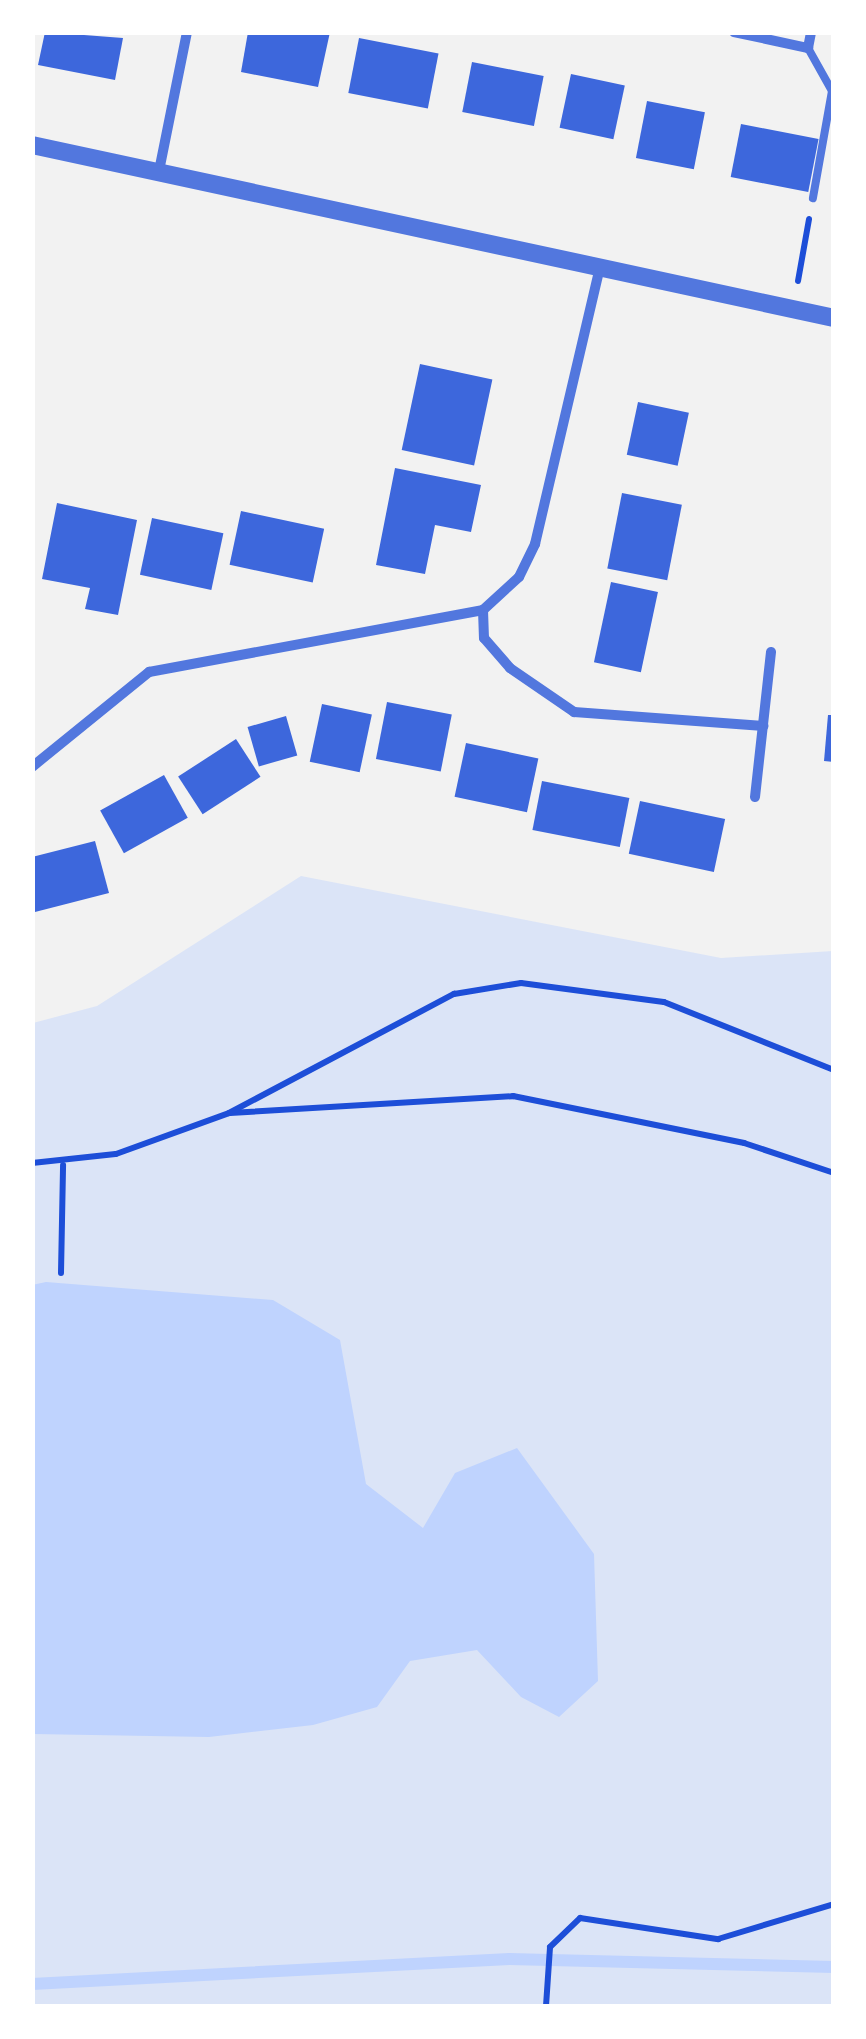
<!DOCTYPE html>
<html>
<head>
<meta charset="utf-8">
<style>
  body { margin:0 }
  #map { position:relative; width:866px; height:2039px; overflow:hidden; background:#f2f2f2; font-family:Figtree,sans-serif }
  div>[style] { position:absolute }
  .green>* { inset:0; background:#dbe4f7 }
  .water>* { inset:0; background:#bfd3fe }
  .stream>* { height:12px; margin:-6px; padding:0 6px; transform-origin:6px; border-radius:6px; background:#bfd3fe }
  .building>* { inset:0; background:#3d67dc; transform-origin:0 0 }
  .path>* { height:6px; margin:-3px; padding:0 3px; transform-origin:3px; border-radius:3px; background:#1d4ed8 }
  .service>* { height:8px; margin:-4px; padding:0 4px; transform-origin:4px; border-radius:4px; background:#5277de }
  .minor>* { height:10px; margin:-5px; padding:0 5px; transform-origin:5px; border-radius:5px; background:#5277de }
  .tertiary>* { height:18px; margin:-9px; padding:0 9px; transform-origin:9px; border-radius:9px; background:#5277de }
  span { translate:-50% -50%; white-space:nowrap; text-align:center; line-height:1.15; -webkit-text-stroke:8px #fff; paint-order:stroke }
  .frame { position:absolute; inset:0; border:35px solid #fff; pointer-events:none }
</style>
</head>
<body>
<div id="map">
  <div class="green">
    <i style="clip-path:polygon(301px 876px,721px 958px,833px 951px,833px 2006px,33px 2006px,33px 1023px,97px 1006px)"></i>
  </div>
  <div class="water">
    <i style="clip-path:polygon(46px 1282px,273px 1300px,340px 1340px,366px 1484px,423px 1528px,455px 1473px,517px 1448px,594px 1554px,598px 1681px,559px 1717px,521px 1697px,477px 1650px,410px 1661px,377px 1707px,313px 1725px,209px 1737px,33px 1734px,32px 1285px)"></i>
  </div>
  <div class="stream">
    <i style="left:32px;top:1984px;width:478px;rotate:-3deg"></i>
    <i style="left:509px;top:1959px;width:325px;rotate:1.4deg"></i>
  </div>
  <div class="building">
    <i style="clip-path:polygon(45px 32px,123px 38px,115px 80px,38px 65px)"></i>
    <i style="clip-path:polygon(248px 32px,330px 32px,318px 87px,241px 72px)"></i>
    <i style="left:359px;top:38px;width:81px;height:56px;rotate:11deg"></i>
    <i style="left:472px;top:62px;width:73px;height:51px;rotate:11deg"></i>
    <i style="left:571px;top:74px;width:55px;height:55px;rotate:12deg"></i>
    <i style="left:647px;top:101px;width:59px;height:58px;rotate:11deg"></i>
    <i style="left:741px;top:124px;width:79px;height:54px;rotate:11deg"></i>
    <i style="left:420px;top:364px;width:74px;height:88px;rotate:12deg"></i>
    <i style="left:638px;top:402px;width:52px;height:54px;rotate:12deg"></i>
    <i style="clip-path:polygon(395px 468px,481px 485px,471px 532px,435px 525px,425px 574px,376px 565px)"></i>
    <i style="left:622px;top:493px;width:61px;height:77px;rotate:11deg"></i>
    <i style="clip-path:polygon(57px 503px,137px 520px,118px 615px,85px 609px,90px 588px,42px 579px)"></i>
    <i style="left:241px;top:511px;width:85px;height:55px;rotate:12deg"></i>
    <i style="left:152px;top:518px;width:73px;height:58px;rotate:12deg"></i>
    <i style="left:611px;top:582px;width:48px;height:82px;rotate:12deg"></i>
    <i style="left:387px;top:702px;width:66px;height:58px;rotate:11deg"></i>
    <i style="left:322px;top:704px;width:51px;height:59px;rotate:12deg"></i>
    <i style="clip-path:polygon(828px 715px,834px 715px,834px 762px,824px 761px)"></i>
    <i style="left:286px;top:716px;width:41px;height:40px;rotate:74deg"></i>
    <i style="left:236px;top:739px;width:45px;height:69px;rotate:57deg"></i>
    <i style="left:466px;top:743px;width:74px;height:55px;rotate:12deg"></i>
    <i style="left:164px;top:775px;width:49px;height:73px;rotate:61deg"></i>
    <i style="left:542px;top:781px;width:89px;height:50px;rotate:11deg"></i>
    <i style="left:640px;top:801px;width:87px;height:54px;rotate:12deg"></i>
    <i style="clip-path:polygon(95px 841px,109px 893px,35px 912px,32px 857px)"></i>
  </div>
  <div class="path">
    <i style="left:798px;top:281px;width:63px;rotate:-79.9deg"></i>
    <i style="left:230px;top:1113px;width:284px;rotate:-3.4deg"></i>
    <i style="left:513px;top:1096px;width:236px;rotate:11.5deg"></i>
    <i style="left:744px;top:1143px;width:95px;rotate:18.4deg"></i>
    <i style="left:32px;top:1163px;width:84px;rotate:-6.1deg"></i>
    <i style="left:116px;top:1154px;width:120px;rotate:-19.9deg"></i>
    <i style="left:229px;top:1113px;width:255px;rotate:-27.9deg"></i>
    <i style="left:454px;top:994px;width:68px;rotate:-9.3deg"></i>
    <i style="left:521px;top:983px;width:144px;rotate:7.6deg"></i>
    <i style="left:664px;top:1002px;width:183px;rotate:21.8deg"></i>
    <i style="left:61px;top:1273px;width:108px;rotate:-88.9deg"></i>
    <i style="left:546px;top:2006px;width:59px;rotate:-86.1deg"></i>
    <i style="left:550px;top:1947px;width:42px;rotate:-44deg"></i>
    <i style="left:580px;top:1918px;width:140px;rotate:8.7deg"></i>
    <i style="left:718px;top:1939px;width:121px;rotate:-16.8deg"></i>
  </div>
  <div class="service">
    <i style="left:808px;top:48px;width:49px;rotate:60.8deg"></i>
    <i style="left:832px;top:91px;width:109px;rotate:100.1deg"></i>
  </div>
  <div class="minor">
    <i style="left:734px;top:32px;width:76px;rotate:12.2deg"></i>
    <i style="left:808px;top:48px;width:16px;rotate:-79deg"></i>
    <i style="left:159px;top:171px;width:142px;rotate:-78.6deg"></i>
    <i style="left:483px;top:610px;width:28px;rotate:88deg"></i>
    <i style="left:484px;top:638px;width:40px;rotate:49deg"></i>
    <i style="left:510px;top:668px;width:78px;rotate:34.5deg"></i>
    <i style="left:574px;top:712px;width:190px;rotate:4.2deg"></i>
    <i style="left:32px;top:767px;width:151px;rotate:-39.1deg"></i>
    <i style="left:149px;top:672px;width:340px;rotate:-10.5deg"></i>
    <i style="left:483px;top:610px;width:49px;rotate:-42.5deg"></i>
    <i style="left:519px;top:577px;width:37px;rotate:-64deg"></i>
    <i style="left:535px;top:544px;width:285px;rotate:-76.8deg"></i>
    <i style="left:755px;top:797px;width:146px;rotate:-83.7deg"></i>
  </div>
  <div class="tertiary">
    <i style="left:32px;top:145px;width:820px;rotate:12.17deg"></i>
  </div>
  <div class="frame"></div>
</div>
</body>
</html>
